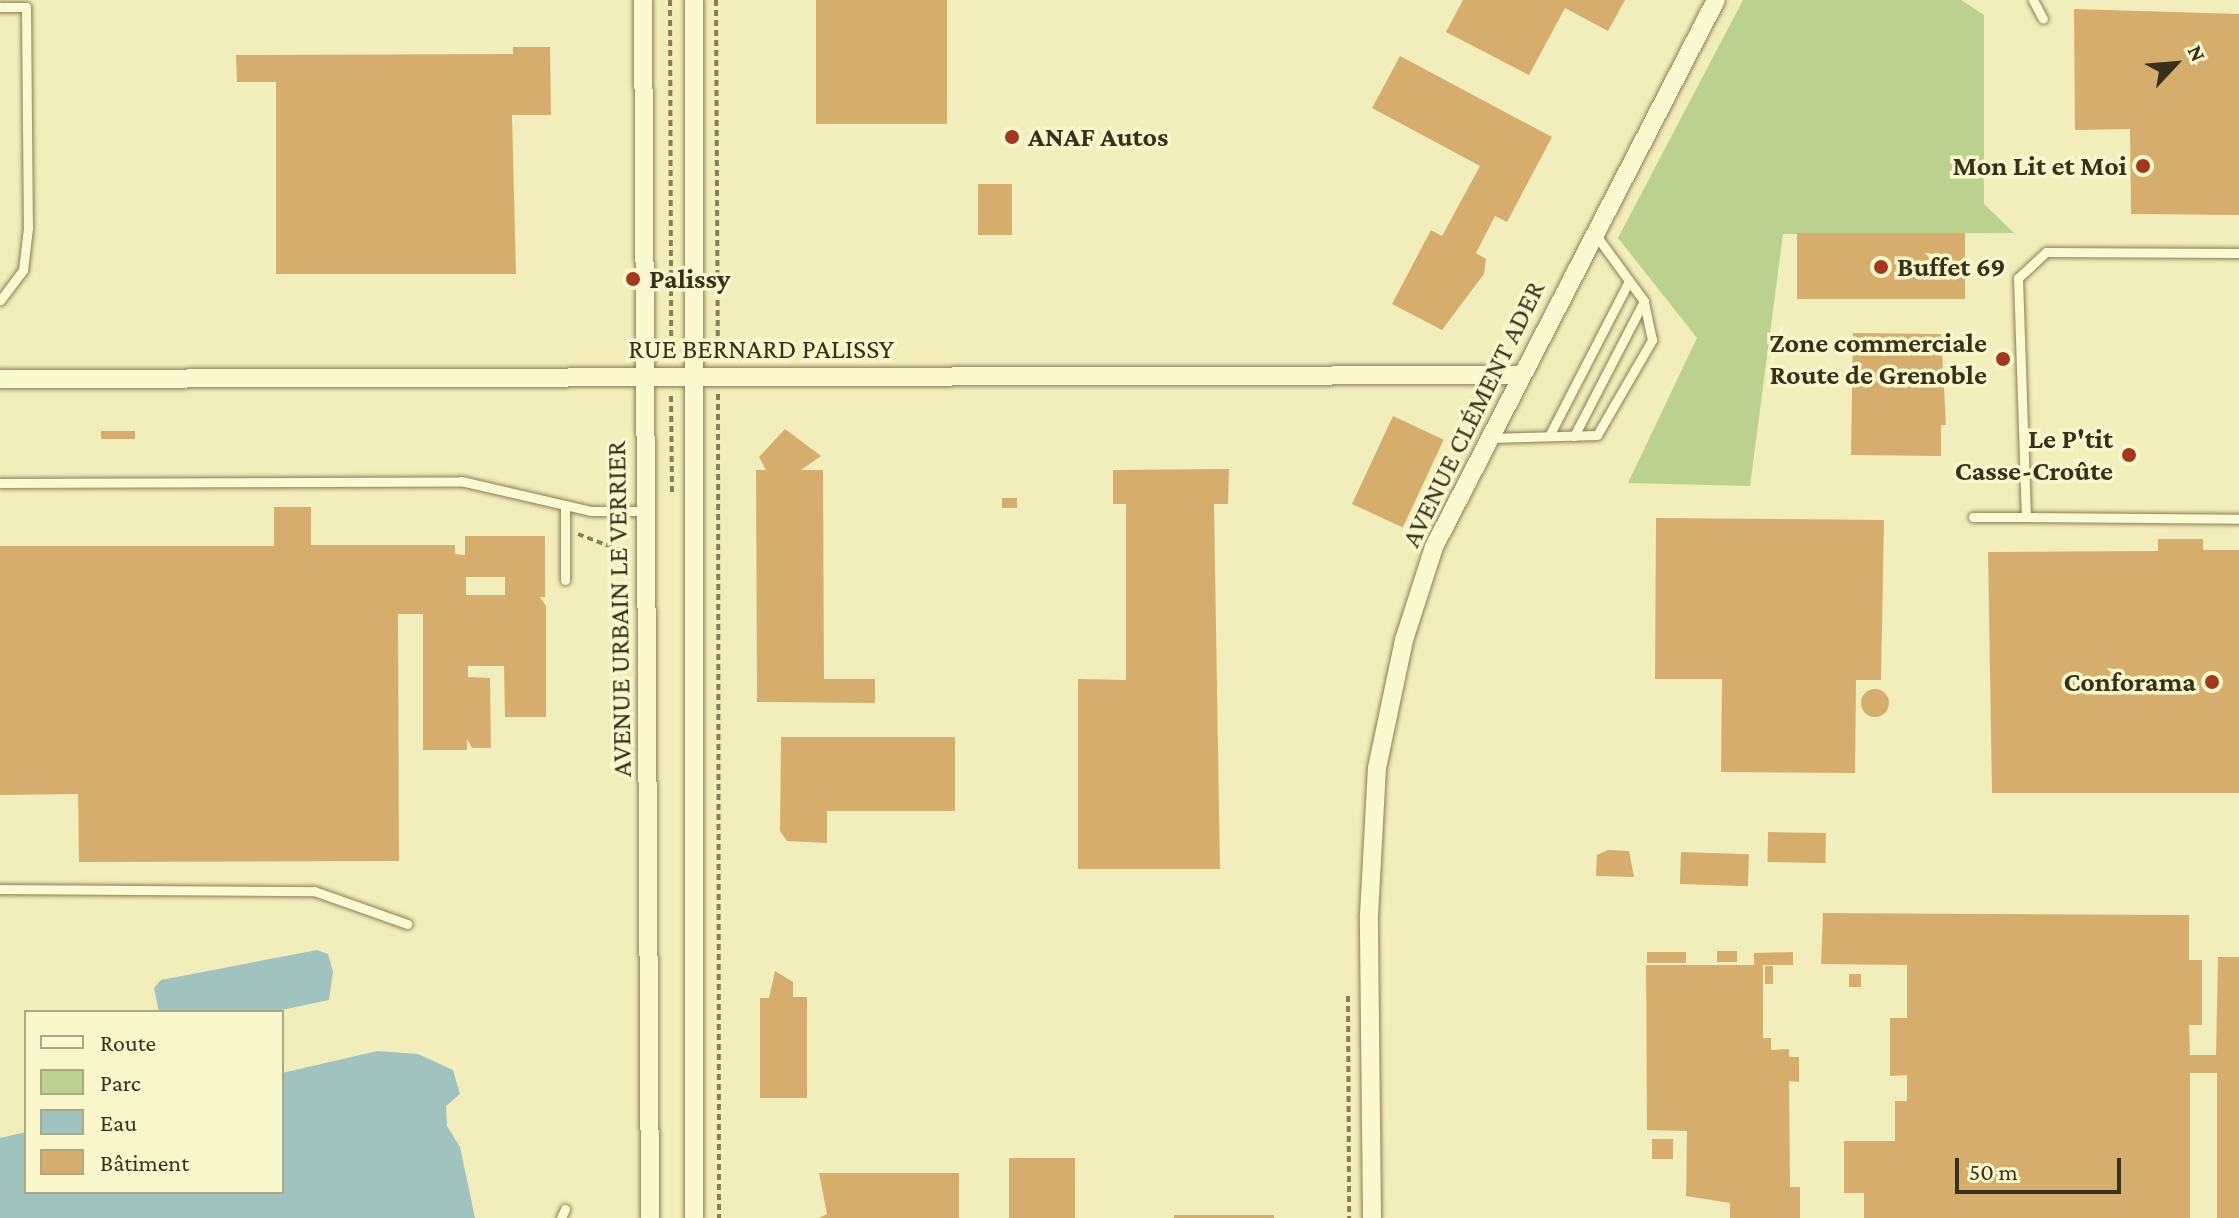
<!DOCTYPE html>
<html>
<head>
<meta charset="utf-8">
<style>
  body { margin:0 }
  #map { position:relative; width:2239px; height:1218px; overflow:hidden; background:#f2eebc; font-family:"Crimson Pro",serif }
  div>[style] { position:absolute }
  .green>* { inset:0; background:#bbd18f }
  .water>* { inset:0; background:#a0c3c0 }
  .building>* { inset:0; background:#d5ae6d; transform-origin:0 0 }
  .round { border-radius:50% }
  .path>* { height:4px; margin-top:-2px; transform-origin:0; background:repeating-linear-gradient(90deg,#8b7d54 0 6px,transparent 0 10px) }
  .roads { filter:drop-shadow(0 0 2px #8b7d54) drop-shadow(0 0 2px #8b7d54) }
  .service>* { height:9px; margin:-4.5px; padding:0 4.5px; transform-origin:4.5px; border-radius:4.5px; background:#fcf9d0 }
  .minor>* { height:18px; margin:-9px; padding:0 9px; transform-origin:9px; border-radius:9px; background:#fcf9d0 }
  .dots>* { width:22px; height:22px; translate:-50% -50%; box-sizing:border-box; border:4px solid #f9f6cc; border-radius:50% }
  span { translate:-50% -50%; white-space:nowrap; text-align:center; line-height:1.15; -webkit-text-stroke:7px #f9f6cc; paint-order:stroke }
  .poi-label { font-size:28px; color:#39301a; font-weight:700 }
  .left { translate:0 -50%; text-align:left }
  .right { translate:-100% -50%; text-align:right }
  .street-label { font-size:28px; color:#39301a }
  .legend { position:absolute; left:24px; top:1010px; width:260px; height:184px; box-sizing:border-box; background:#f9f6cc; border:2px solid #aca785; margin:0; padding:10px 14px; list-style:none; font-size:24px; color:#39301a }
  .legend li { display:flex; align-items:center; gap:16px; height:40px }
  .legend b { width:40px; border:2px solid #aca785 }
  .north { position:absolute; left:2135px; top:24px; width:80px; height:80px; -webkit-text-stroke:6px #f9f6cc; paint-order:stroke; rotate:64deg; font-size:22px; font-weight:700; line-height:32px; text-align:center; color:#39301a }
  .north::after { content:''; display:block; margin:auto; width:28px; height:36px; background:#39301a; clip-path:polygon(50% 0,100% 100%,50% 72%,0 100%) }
  .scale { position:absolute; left:1955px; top:1158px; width:166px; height:36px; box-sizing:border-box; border:4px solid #39301a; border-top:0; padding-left:10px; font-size:24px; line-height:28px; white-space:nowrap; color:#39301a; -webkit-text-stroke:6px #f9f6cc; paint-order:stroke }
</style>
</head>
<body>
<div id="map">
  <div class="green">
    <i style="clip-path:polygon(1743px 0,1961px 0,1984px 15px,1984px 204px,2014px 233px,1783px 234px,1750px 486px,1628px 483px,1697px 338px,1618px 238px)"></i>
  </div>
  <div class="water">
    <i style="clip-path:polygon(317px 950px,328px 954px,333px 972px,329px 1000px,272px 1012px,159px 1012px,154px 988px,161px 980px)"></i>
    <i style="clip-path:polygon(377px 1051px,418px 1054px,453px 1070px,460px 1094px,446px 1106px,447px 1126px,460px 1147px,475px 1218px,0 1218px,0 1138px,26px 1132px,26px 1192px,282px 1192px,282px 1073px)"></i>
  </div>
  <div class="building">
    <i style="left:816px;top:0;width:131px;height:124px"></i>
    <i style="clip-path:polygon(1463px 0,1625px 0,1608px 31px,1565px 8px,1529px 75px,1446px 32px)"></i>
    <i style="clip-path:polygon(2074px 9px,2239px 14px,2239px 215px,2131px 214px,2130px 129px,2075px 130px)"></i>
    <i style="clip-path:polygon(513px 47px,550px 47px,551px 115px,512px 115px,516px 274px,276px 274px,276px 82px,237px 82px,236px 55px,513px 54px)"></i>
    <i style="clip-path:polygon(1400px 56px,1552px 137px,1507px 222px,1495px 216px,1476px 253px,1486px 259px,1484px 274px,1442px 330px,1392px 304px,1431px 230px,1442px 236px,1480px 166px,1372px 108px)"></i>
    <i style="left:978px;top:184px;width:34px;height:51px"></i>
    <i style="left:1965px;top:233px;width:66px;height:168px;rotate:90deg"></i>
    <i style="clip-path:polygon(1853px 333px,1941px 334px,1946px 425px,1941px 425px,1941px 456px,1851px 455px)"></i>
    <i style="left:1393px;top:416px;width:56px;height:97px;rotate:25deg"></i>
    <i style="clip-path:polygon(785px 429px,821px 456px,801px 470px,823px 470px,824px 679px,875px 679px,875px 703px,757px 702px,756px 470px,766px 470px,759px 457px)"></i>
    <i style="left:101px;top:431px;width:34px;height:8px"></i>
    <i style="clip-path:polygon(1229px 469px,1228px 504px,1214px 504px,1220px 869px,1078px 869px,1078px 679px,1126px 680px,1126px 504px,1113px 504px,1113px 470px)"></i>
    <i style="left:1002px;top:498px;width:15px;height:10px"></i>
    <i style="clip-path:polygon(evenodd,274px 507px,311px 507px,311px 545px,455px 545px,455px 554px,465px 555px,465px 536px,545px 536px,545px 597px,540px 597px,546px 606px,546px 717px,505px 717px,504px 666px,468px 666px,468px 677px,490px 678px,491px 748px,472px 748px,467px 739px,467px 750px,423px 750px,423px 614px,398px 614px,399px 861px,79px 862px,78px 794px,0 795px,0 546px,274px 546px,274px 507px,466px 577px,505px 577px,505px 595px,466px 595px,466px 577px)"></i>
    <i style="clip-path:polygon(1656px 518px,1884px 520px,1881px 680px,1856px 680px,1855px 773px,1721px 772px,1722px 679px,1655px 679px)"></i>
    <i style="clip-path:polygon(2158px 539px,2203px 539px,2203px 550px,2239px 550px,2239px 793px,1992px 793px,1988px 552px,2158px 551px)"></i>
    <i class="round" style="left:1861px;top:689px;width:28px;height:28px"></i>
    <i style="clip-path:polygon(781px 737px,955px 737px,955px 811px,827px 811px,827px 843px,787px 841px,780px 831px)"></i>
    <i style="left:1768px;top:832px;width:58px;height:30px;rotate:1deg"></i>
    <i style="clip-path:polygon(1608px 850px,1629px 851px,1634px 877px,1596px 876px,1597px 855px)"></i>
    <i style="left:1681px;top:852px;width:68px;height:32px;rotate:2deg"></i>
    <i style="clip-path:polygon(1823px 913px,2189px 915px,2189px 960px,2202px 960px,2202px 1025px,2189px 1025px,2190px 1055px,2216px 1055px,2218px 957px,2239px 957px,2239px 1218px,2217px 1218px,2217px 1073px,2190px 1073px,2190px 1218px,1864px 1218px,1864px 1193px,1844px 1193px,1844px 1141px,1895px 1141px,1895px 1101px,1907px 1101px,1907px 1075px,1890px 1076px,1890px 1018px,1907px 1018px,1907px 965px,1821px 964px)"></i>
    <i style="left:1717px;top:951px;width:20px;height:11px"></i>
    <i style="left:1647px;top:952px;width:39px;height:11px"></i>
    <i style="clip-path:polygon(1793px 952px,1793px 965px,1763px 965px,1763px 1038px,1771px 1038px,1771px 1050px,1789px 1049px,1789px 1057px,1799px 1057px,1799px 1082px,1789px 1081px,1790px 1187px,1800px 1187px,1800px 1218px,1730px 1218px,1730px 1203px,1686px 1196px,1687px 1131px,1647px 1130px,1646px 965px,1754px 965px,1754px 953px)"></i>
    <i style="left:1765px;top:966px;width:8px;height:18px"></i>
    <i style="clip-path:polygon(775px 971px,793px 982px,793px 997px,807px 997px,807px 1098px,760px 1098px,760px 998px,769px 998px)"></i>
    <i style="left:1849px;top:974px;width:12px;height:13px"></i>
    <i style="left:1652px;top:1139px;width:21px;height:20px"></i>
    <i style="left:1075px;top:1158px;width:60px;height:66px;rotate:90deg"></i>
    <i style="clip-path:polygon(819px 1173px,959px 1173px,959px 1218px,819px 1218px,827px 1214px)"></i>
    <i style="left:1174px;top:1215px;width:100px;height:3px"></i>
  </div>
  <div class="path">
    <i style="left:670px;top:0;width:360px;rotate:89.8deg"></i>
    <i style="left:716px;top:0;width:358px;rotate:89.7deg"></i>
    <i style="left:718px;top:394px;width:824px;rotate:89.93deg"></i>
    <i style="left:671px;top:396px;width:100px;rotate:89.4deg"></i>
    <i style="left:578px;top:534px;width:53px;rotate:21.2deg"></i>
    <i style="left:1348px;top:996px;width:222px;rotate:89.7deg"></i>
  </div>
  <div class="roads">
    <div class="service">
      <i style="left:2033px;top:0;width:21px;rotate:62deg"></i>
      <i style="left:0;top:7px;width:26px"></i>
      <i style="left:26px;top:7px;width:221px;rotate:89.5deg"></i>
      <i style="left:28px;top:228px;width:42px;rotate:96.8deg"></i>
      <i style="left:23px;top:270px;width:38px;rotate:127deg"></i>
      <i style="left:2239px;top:253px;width:193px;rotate:-179.7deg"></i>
      <i style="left:2046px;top:252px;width:38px;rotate:137deg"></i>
      <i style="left:2018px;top:278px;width:239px;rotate:88.1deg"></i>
      <i style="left:2026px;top:517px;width:213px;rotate:0.5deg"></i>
      <i style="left:1549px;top:436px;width:174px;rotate:-62.7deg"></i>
      <i style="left:1574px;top:436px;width:152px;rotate:-62.6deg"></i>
      <i style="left:1489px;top:438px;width:108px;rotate:-1.6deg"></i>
      <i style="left:1597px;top:435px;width:110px;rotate:-59.9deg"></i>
      <i style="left:1652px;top:340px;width:40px;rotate:-102deg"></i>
      <i style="left:1644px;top:301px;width:83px;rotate:-126.2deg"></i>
      <i style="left:0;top:483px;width:461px;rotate:-0.2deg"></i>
      <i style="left:461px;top:481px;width:133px;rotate:13deg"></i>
      <i style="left:591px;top:511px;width:53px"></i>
      <i style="left:565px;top:505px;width:75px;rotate:90deg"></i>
      <i style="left:1973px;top:517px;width:53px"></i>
      <i style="left:0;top:889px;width:314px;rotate:0.4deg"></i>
      <i style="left:314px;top:891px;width:99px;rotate:19.5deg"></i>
      <i style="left:561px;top:1218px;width:10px;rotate:-66deg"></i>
    </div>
    <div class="minor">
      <i style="left:643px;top:0;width:1218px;rotate:89.67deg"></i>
      <i style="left:694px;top:0;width:1218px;rotate:90deg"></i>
      <i style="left:0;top:379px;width:1521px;rotate:-0.15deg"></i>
      <i style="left:1372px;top:1218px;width:303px;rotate:-90.6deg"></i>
      <i style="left:1369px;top:915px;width:147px;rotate:-86.9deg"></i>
      <i style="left:1377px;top:768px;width:131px;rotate:-78.1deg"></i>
      <i style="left:1404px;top:640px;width:98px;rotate:-72.1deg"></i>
      <i style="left:1434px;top:547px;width:615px;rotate:-62.73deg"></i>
    </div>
  </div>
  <div class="dots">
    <i style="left:1012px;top:137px;background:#a0391d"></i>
    <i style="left:2143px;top:166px;background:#a0391d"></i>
    <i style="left:1881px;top:267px;background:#a0391d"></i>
    <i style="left:633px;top:279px;background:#a0391d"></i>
    <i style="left:2003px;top:359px;background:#a0391d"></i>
    <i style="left:2129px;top:455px;background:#a0391d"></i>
    <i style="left:2212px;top:682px;background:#a0391d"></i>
  </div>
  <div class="poi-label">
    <span class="left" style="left:1028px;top:137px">ANAF Autos</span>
    <span class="right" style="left:2127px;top:166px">Mon Lit et Moi</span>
    <span class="left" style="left:1897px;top:267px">Buffet 69</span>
    <span class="left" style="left:649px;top:279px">Palissy</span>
    <span class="right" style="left:1987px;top:359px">Zone commerciale<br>Route de Grenoble</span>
    <span class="right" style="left:2113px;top:455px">Le P'tit<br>Casse-Croûte</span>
    <span class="right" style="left:2196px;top:682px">Conforama</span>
  </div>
  <div class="street-label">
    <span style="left:761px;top:349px">RUE BERNARD PALISSY</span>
    <span style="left:1473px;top:414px;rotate:-64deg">AVENUE CLÉMENT ADER</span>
    <span style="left:619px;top:609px;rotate:-91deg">AVENUE URBAIN LE VERRIER</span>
  </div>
  <ul class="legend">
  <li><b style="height:10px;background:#fcf9d0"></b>Route</li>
  <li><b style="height:22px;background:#bbd18f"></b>Parc</li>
  <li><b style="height:22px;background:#a0c3c0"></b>Eau</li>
  <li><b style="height:22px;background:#d5ae6d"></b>Bâtiment</li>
  </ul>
  <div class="north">N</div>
  <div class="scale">50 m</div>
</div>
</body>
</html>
